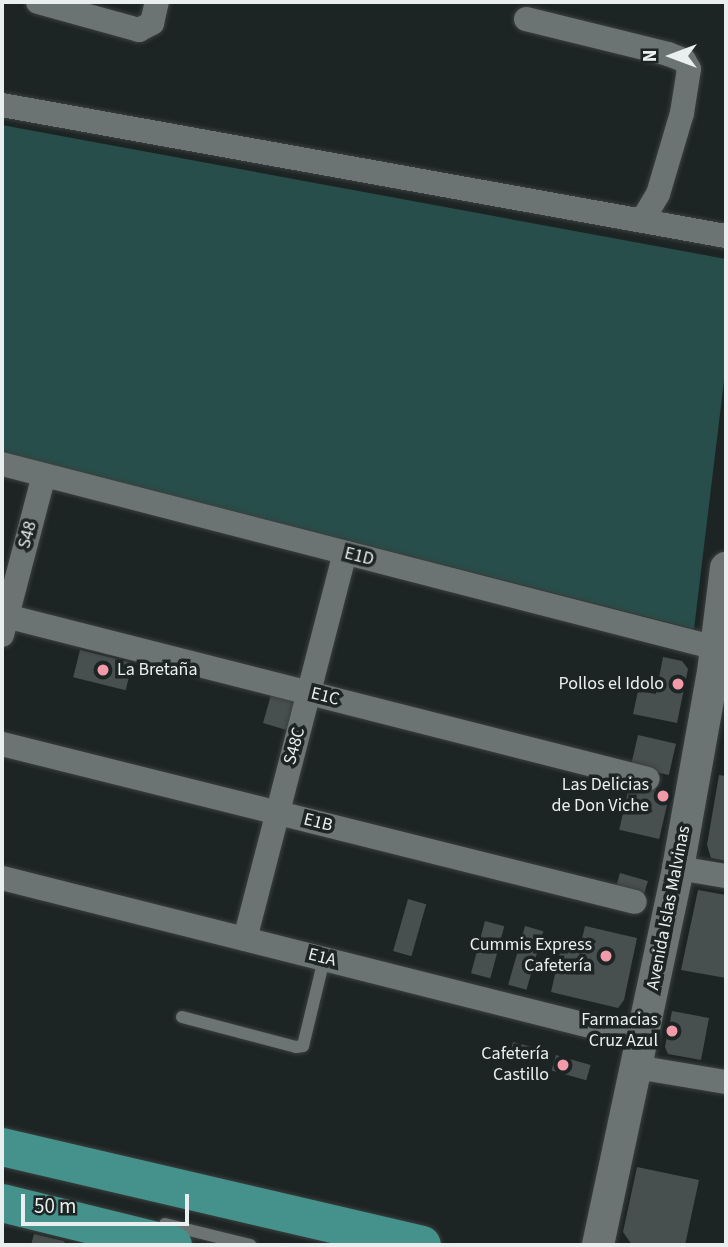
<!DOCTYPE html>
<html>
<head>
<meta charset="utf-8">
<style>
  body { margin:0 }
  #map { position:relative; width:728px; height:1247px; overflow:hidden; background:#1d2424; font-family:"Source Sans 3",sans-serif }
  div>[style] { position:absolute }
  .green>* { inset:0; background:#284e4b }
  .building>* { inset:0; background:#48504f; transform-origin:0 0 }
  .roads { filter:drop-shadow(0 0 2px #39403e) drop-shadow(0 0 2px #39403e) }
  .service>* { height:12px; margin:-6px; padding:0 6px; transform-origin:6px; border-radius:6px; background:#6b7473 }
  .minor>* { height:24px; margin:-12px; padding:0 12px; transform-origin:12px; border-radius:12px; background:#6b7473 }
  .tertiary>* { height:32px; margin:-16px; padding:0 16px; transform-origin:16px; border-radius:16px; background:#6b7473 }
  .primary>* { height:38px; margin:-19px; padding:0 19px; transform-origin:19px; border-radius:19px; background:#45918c }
  .dots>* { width:19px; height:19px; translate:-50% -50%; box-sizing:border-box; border:4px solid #1d2424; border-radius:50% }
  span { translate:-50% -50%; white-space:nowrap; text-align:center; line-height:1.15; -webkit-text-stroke:7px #1d2424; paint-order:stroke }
  .street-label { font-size:18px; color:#e9efee }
  .poi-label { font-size:18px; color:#e9efee }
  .left { translate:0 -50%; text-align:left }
  .right { translate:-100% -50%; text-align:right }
  .frame { position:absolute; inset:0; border:4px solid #e9efee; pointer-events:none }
  .north { position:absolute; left:637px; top:21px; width:70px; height:70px; -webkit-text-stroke:5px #1d2424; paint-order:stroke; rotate:270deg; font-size:19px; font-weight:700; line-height:28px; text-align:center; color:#e9efee }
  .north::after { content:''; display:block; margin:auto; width:24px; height:32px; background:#e9efee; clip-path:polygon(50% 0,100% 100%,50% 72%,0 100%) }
  .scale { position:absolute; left:21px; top:1194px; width:168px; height:32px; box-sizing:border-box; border:4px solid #e9efee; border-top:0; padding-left:9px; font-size:21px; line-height:24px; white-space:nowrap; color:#e9efee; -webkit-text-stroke:5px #1d2424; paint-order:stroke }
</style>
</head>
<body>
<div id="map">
  <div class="green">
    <i style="clip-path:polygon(2px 125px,726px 259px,726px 364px,694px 629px,2px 452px)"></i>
  </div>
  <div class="building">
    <i style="left:80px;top:650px;width:54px;height:28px;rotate:14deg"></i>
    <i style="clip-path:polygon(663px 657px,682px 661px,688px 669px,677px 723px,633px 714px,638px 691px,656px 694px)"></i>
    <i style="clip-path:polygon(271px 695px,296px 702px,293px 732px,263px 723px)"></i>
    <i style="left:638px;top:735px;width:39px;height:32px;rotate:13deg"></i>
    <i style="clip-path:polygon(719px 775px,726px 776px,726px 861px,711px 858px,707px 845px)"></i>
    <i style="left:630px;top:783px;width:41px;height:48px;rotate:13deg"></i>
    <i style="left:620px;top:873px;width:29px;height:16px;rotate:16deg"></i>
    <i style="clip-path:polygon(698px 890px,726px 895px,726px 978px,681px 970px)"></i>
    <i style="left:408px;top:899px;width:19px;height:54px;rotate:16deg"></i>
    <i style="left:485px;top:921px;width:20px;height:54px;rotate:15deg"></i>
    <i style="left:525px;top:926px;width:19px;height:61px;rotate:16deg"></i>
    <i style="clip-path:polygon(585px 926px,637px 938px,624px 1000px,618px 1008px,551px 992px,563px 939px,581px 943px)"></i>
    <i style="clip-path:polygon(672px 1011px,709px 1018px,701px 1060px,668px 1054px,665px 1047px)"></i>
    <i style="left:513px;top:1042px;width:23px;height:12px;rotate:15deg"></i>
    <i style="left:556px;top:1055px;width:36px;height:16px;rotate:16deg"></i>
    <i style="clip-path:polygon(637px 1167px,699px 1180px,685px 1245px,632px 1245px,623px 1232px)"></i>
    <i style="clip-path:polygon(34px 1234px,64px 1241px,66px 1245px,31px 1245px)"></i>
  </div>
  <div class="roads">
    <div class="service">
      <i style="left:182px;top:1017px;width:118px;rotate:14.7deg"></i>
      <i style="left:296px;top:1047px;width:7px;rotate:-8deg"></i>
      <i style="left:303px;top:1046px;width:89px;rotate:-76.4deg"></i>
      <i style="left:165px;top:1224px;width:88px;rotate:13.9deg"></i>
    </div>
    <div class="minor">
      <i style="left:38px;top:2px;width:105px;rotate:15.5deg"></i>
      <i style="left:139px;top:30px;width:15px;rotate:-28deg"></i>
      <i style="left:152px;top:23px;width:22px;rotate:-77deg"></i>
      <i style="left:526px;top:19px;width:146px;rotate:13.8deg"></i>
      <i style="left:668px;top:54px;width:17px;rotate:21deg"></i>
      <i style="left:684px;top:60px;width:10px;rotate:61deg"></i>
      <i style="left:689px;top:69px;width:45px;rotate:99deg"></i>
      <i style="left:682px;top:113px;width:84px;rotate:106.5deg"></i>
      <i style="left:658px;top:194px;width:31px;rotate:121deg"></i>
      <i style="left:2px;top:105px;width:736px;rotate:10.26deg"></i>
      <i style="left:2px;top:464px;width:737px;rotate:14.45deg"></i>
      <i style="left:2px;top:615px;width:666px;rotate:14.24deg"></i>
      <i style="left:2px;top:635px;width:165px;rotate:-75.3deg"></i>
      <i style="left:2px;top:744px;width:652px;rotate:14.01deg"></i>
      <i style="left:678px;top:868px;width:49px;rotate:9.5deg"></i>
      <i style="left:2px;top:878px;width:660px;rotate:14.12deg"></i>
      <i style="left:245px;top:939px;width:399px;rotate:-75.5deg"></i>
      <i style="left:636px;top:1067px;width:91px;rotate:9.5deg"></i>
    </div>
    <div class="tertiary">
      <i style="left:598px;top:1245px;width:385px;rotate:-78deg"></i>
      <i style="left:678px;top:868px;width:199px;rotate:-79.9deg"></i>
      <i style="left:713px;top:672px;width:105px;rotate:-82.9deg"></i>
    </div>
    <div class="primary">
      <i style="left:2px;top:1147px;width:431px;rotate:13.1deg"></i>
      <i style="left:2px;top:1203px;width:176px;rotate:13.8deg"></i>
    </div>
  </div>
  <div class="dots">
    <i style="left:103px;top:670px;background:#f39aa9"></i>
    <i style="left:678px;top:684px;background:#f39aa9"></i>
    <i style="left:663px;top:796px;background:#f39aa9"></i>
    <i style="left:606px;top:956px;background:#f39aa9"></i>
    <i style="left:672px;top:1031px;background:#f39aa9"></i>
    <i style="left:563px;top:1065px;background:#f39aa9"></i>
  </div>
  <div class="street-label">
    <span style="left:28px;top:535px;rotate:-75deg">S48</span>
    <span style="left:359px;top:557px;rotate:14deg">E1D</span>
    <span style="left:325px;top:697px;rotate:14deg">E1C</span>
    <span style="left:295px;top:746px;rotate:-75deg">S48C</span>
    <span style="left:318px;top:823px;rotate:14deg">E1B</span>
    <span style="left:669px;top:908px;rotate:-79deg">Avenida Islas Malvinas</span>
    <span style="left:322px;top:958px;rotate:14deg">E1A</span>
  </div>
  <div class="poi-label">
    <span class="left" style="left:117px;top:670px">La Bretaña</span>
    <span class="right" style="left:664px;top:684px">Pollos el Idolo</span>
    <span class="right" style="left:649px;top:796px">Las Delicias<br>de Don Viche</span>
    <span class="right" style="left:592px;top:956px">Cummis Express<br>Cafetería</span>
    <span class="right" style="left:658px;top:1031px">Farmacias<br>Cruz Azul</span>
    <span class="right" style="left:549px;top:1065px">Cafetería<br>Castillo</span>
  </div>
  <div class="frame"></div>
  <div class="north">N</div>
  <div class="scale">50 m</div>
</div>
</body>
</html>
